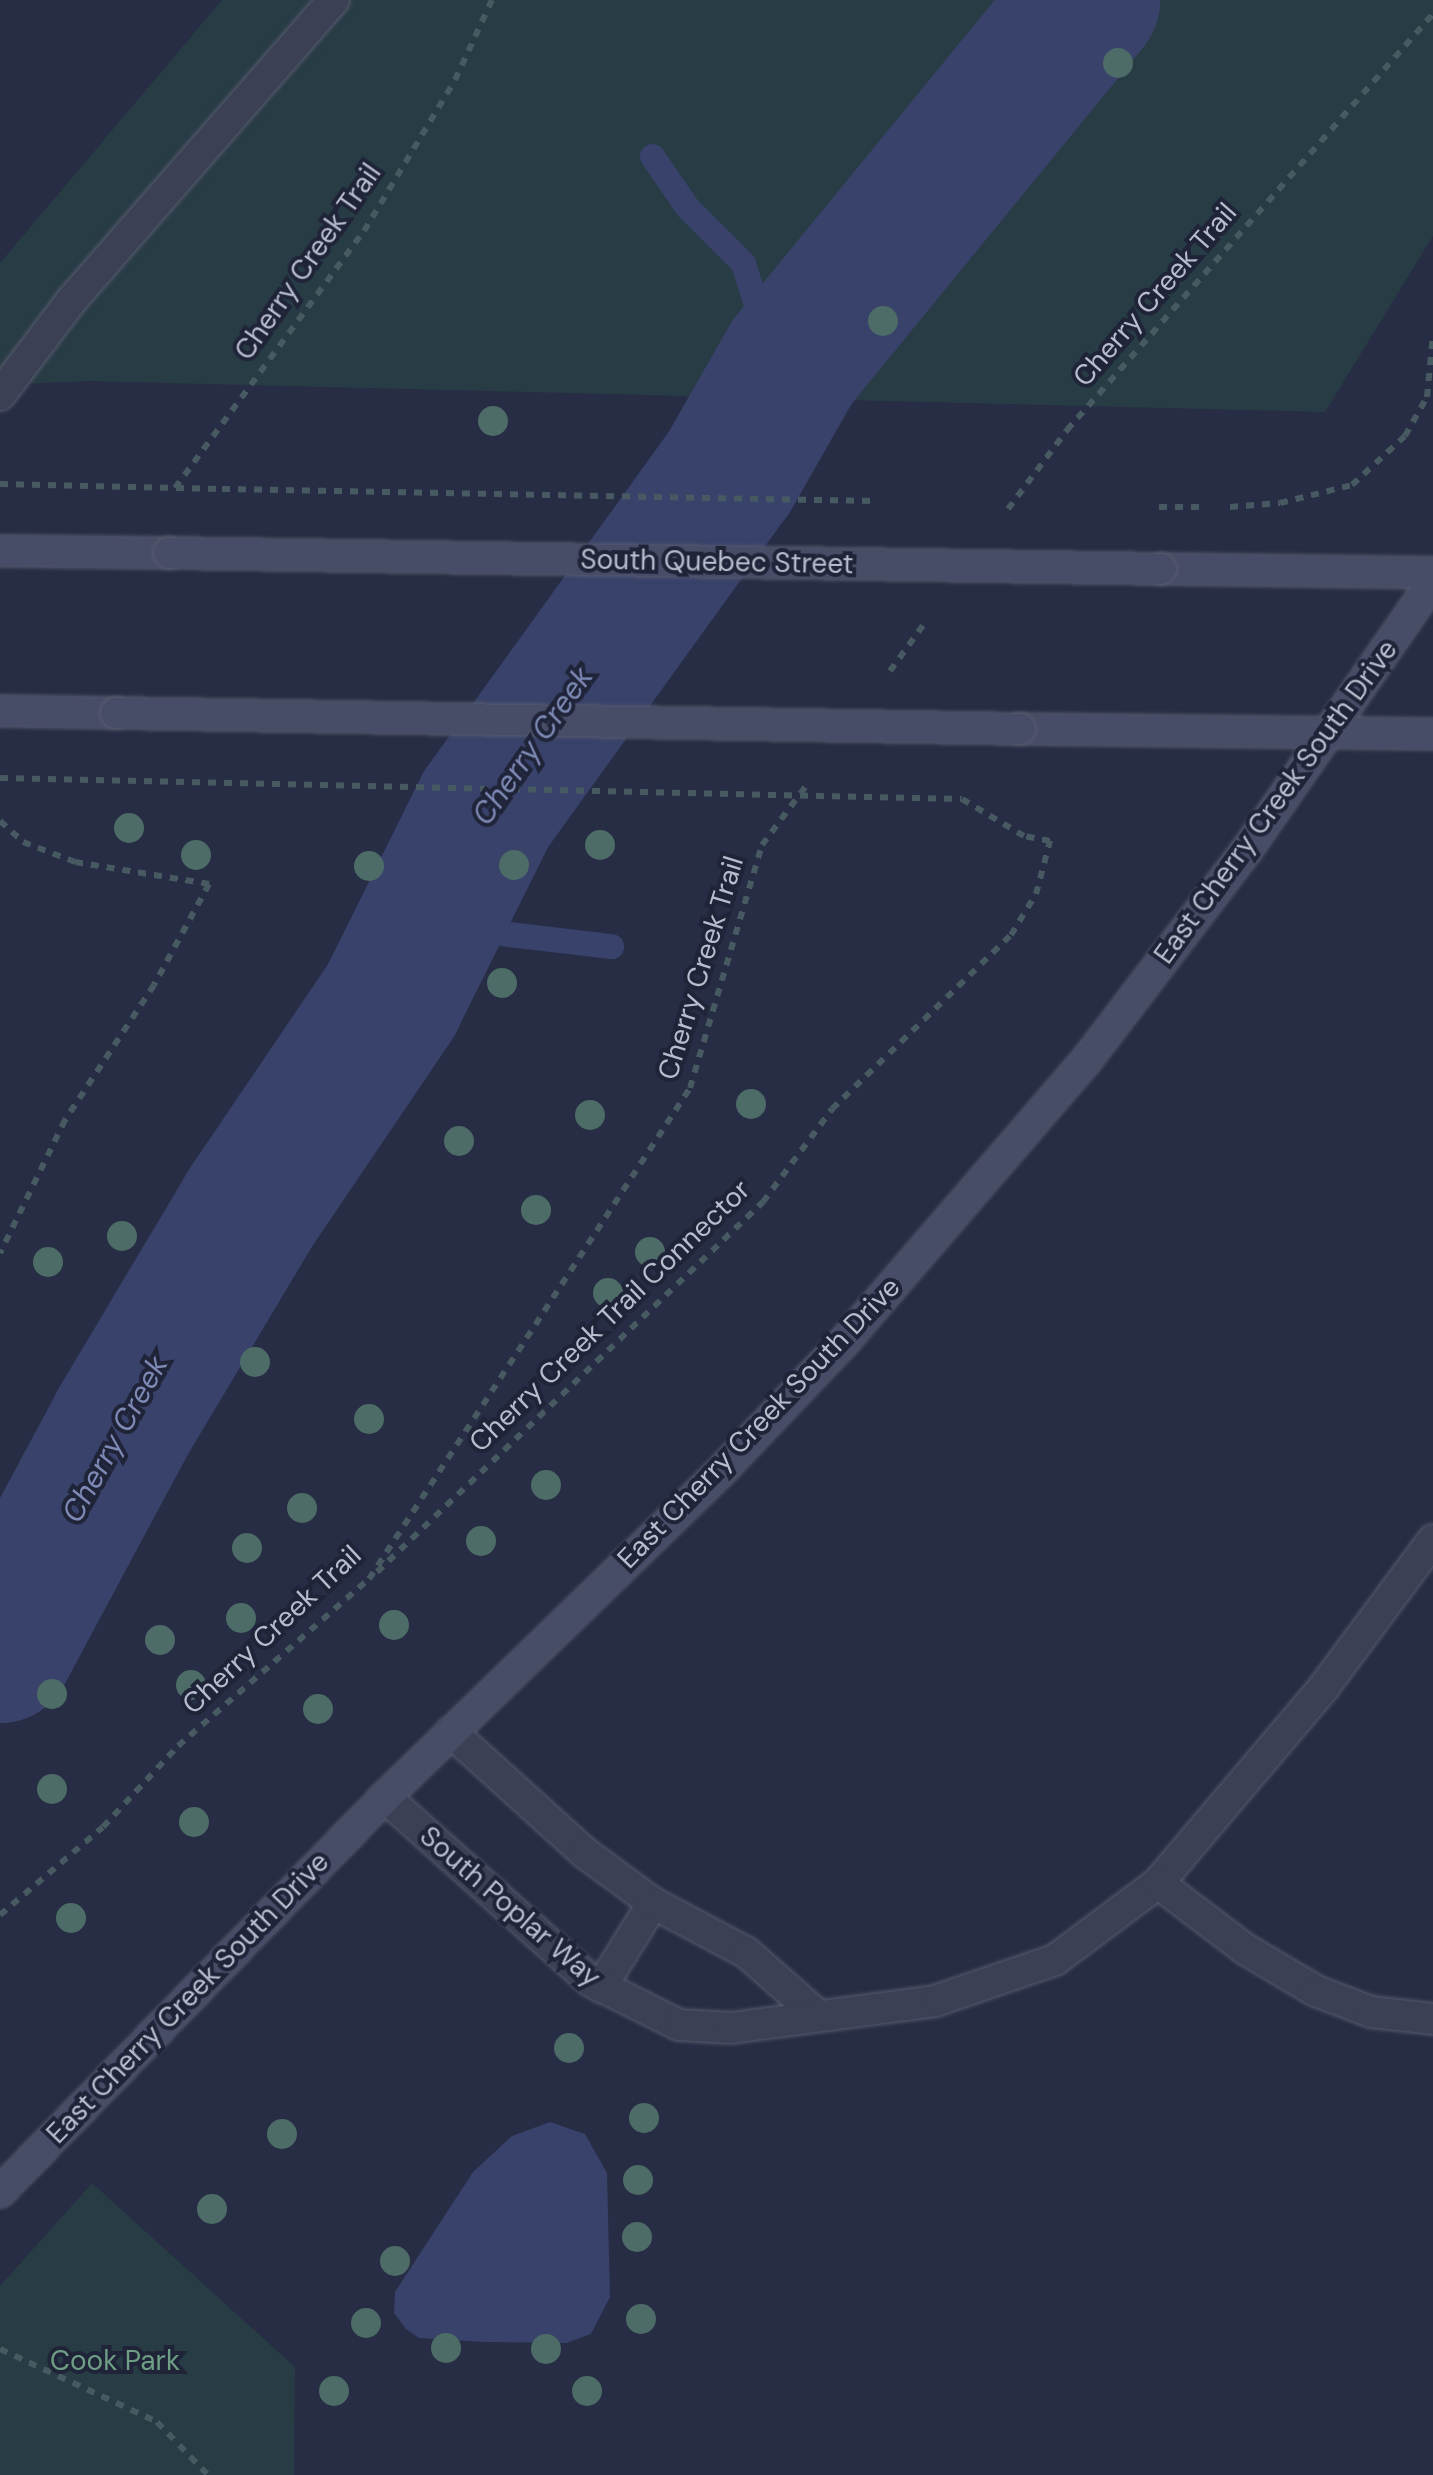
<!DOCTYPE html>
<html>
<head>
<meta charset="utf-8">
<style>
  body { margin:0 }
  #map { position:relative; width:1433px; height:2475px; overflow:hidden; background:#262d44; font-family:"DM Sans",sans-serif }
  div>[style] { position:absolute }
  .green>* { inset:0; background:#283c45 }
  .water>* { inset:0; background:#38426a }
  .stream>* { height:25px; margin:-12.5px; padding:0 12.5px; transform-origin:12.5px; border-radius:12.5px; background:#38426a }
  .river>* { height:145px; margin:-72.5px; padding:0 72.5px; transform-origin:72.5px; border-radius:72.5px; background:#38426a }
  .path>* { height:6px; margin-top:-3px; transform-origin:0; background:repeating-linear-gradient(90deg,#475961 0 8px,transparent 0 16px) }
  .roads { filter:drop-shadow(0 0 2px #565a6e) drop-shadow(0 0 2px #565a6e) }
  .lane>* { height:30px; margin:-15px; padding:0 15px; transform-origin:15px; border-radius:15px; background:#3b4054 }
  .street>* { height:30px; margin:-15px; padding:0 15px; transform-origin:15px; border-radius:15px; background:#3b4054 }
  .secondary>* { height:30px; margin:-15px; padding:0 15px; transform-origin:15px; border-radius:15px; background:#484d67 }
  .path-bridge>* { height:6px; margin-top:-3px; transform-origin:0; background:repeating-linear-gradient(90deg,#475961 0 8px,transparent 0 16px) }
  .bridges { filter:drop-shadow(0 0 2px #565a6e) drop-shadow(0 0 2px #565a6e) }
  .secondary-bridge>* { height:30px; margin:-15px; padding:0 15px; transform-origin:15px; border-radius:15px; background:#484d67 }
  .trees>* { width:30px; height:30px; margin:-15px; border-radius:50%; background:#4e6c67 }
  span { translate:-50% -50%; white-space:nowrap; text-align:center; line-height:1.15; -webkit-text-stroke:8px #1f2439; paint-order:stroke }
  .street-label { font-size:28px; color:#b8bccd }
  .park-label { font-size:28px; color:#6e9f84 }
  .water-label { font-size:30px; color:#7e8ab5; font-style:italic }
</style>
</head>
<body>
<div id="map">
  <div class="green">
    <i style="clip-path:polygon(222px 0,1433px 0,1433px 236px,1325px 412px,87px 381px,0 385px,0 263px)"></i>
    <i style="clip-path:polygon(92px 2183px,295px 2367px,294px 2475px,0 2475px,0 2286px)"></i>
  </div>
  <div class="water">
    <i style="clip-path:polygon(550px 2122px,585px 2134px,607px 2173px,610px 2297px,591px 2334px,566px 2343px,484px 2342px,419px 2338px,406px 2329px,394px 2313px,395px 2292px,473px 2172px,512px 2136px)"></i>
  </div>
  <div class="stream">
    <i style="left:652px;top:156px;width:62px;rotate:55.5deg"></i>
    <i style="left:687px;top:207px;width:79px;rotate:45deg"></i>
    <i style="left:743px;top:263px;width:73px;rotate:72.6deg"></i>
    <i style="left:765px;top:333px;width:88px;rotate:94.5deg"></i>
    <i style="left:420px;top:940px;width:80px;rotate:-5deg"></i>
    <i style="left:500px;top:933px;width:112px;rotate:6.7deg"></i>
  </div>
  <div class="river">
    <i style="left:0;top:1650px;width:256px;rotate:-61.8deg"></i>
    <i style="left:121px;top:1424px;width:250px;rotate:-59.2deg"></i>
    <i style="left:249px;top:1209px;width:254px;rotate:-55.9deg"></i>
    <i style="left:391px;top:999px;width:213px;rotate:-63.6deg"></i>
    <i style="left:486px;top:808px;width:413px;rotate:-54.2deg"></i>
    <i style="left:728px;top:473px;width:129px;rotate:-60.3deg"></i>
    <i style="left:792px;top:361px;width:466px;rotate:-50.7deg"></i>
  </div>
  <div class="path">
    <i style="left:0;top:484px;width:222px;rotate:1.3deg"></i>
    <i style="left:175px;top:488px;width:319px;rotate:-53.7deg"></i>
    <i style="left:364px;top:231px;width:176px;rotate:-58.9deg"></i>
    <i style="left:455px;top:80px;width:88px;rotate:-65.2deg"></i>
    <i style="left:1230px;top:507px;width:50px;rotate:-4.6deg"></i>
    <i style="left:1280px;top:503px;width:74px;rotate:-14deg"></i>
    <i style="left:1352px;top:485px;width:72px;rotate:-42.8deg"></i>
    <i style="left:1405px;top:436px;width:45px;rotate:-60.6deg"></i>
    <i style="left:1427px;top:397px;width:62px;rotate:-84.5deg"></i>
    <i style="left:1008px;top:509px;width:99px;rotate:-53.2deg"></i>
    <i style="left:1067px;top:430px;width:554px;rotate:-48.66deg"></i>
    <i style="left:890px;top:671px;width:58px;rotate:-54.1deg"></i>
    <i style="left:0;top:821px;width:31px;rotate:42deg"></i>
    <i style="left:23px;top:842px;width:56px;rotate:21deg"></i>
    <i style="left:75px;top:862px;width:136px;rotate:9.3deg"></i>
    <i style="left:209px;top:884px;width:115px;rotate:118.6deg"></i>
    <i style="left:154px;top:985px;width:162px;rotate:123.4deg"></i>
    <i style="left:65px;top:1120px;width:148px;rotate:116deg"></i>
    <i style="left:377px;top:1572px;width:535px;rotate:-43.79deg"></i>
    <i style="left:763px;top:1202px;width:116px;rotate:-53.4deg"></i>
    <i style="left:832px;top:1109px;width:250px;rotate:-44.2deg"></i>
    <i style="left:1011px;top:935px;width:48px;rotate:-58.6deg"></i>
    <i style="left:1036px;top:894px;width:55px;rotate:-75.2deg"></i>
    <i style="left:1050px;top:841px;width:26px;rotate:-169deg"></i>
    <i style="left:1024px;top:836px;width:72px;rotate:-149.2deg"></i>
    <i style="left:0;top:1915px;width:135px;rotate:-40.5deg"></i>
    <i style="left:103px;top:1827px;width:110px;rotate:-47.2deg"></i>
    <i style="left:178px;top:1746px;width:254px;rotate:-41.2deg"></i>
    <i style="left:369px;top:1579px;width:587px;rotate:-56.82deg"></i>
    <i style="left:690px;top:1088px;width:253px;rotate:-73.5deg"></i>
    <i style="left:762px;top:845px;width:79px;rotate:-53.3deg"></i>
    <i style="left:0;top:2349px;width:173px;rotate:24.9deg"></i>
    <i style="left:157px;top:2422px;width:74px;rotate:46.1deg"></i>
  </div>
  <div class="roads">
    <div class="lane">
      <i style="left:0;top:395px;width:118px;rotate:-52.9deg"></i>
      <i style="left:71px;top:301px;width:400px;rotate:-48.9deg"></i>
      <i style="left:601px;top:1987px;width:99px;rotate:-58.2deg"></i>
    </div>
    <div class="street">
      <i style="left:451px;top:1732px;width:181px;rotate:42.1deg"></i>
      <i style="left:585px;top:1853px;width:84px;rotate:36.3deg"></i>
      <i style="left:653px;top:1903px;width:106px;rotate:28deg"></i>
      <i style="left:747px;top:1953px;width:91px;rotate:41.4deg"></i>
      <i style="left:385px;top:1797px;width:276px;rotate:41.8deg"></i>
      <i style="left:591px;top:1981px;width:98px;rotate:26.6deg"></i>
      <i style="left:679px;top:2025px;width:52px;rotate:3.3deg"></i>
      <i style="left:731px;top:2028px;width:206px;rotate:-7.5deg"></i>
      <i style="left:935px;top:2001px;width:127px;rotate:-18.9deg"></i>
      <i style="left:1055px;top:1960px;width:129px;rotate:-36.8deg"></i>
      <i style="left:1158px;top:1883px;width:257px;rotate:-49.7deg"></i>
      <i style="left:1324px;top:1687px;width:183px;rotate:-53.4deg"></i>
      <i style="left:1158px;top:1883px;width:109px;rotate:37.2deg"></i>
      <i style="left:1245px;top:1949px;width:82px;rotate:30.6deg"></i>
      <i style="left:1316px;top:1991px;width:59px;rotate:20.9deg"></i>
      <i style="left:1371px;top:2012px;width:62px;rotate:6.4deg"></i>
    </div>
    <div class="secondary">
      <i style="left:0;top:551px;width:169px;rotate:0.7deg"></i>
      <i style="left:1161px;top:569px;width:272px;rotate:0.8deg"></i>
      <i style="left:0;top:711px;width:116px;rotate:1deg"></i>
      <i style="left:1020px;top:729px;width:413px;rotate:0.7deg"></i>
      <i style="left:0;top:2192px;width:552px;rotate:-45.73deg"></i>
      <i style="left:385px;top:1797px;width:474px;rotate:-44.1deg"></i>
      <i style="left:725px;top:1467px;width:173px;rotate:-46.4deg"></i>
      <i style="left:844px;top:1342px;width:371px;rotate:-49.3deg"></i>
      <i style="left:1086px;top:1061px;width:265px;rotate:-52.7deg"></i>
      <i style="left:1247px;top:850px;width:327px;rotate:-55.3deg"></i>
    </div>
  </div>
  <div class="path-bridge">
    <i style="left:222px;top:489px;width:654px;rotate:1.05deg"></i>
    <i style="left:1159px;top:507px;width:43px"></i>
    <i style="left:0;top:778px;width:962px;rotate:1.25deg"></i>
  </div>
  <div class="bridges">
    <div class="secondary-bridge">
      <i style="left:169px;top:553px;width:992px;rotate:0.92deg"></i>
      <i style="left:116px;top:713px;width:904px;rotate:1.01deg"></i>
    </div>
  </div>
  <div class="trees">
    <i style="left:1118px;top:63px"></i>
    <i style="left:883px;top:321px"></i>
    <i style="left:493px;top:421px"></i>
    <i style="left:129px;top:828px"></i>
    <i style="left:600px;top:845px"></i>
    <i style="left:196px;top:855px"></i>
    <i style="left:514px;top:865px"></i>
    <i style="left:369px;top:866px"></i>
    <i style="left:502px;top:983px"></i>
    <i style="left:751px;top:1104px"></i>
    <i style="left:590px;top:1115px"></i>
    <i style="left:459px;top:1141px"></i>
    <i style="left:536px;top:1210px"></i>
    <i style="left:122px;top:1236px"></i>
    <i style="left:650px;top:1252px"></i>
    <i style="left:48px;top:1262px"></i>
    <i style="left:608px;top:1293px"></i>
    <i style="left:255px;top:1362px"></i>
    <i style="left:369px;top:1419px"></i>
    <i style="left:546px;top:1485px"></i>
    <i style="left:302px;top:1508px"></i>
    <i style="left:481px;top:1541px"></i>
    <i style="left:247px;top:1548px"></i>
    <i style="left:241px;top:1618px"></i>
    <i style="left:394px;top:1625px"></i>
    <i style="left:160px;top:1640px"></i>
    <i style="left:191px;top:1685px"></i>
    <i style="left:52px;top:1694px"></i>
    <i style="left:318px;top:1709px"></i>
    <i style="left:52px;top:1789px"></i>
    <i style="left:194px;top:1822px"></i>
    <i style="left:71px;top:1918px"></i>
    <i style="left:569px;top:2048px"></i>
    <i style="left:644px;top:2118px"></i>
    <i style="left:282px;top:2134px"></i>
    <i style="left:638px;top:2180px"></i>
    <i style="left:212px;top:2209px"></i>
    <i style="left:637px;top:2237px"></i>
    <i style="left:395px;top:2261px"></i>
    <i style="left:641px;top:2319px"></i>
    <i style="left:366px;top:2323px"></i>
    <i style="left:446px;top:2348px"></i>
    <i style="left:546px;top:2349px"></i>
    <i style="left:334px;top:2391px"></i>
    <i style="left:587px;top:2391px"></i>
  </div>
  <div class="street-label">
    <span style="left:308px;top:262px;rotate:-55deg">Cherry Creek Trail</span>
    <span style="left:1155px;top:295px;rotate:-49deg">Cherry Creek Trail</span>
    <span style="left:717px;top:562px;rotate:1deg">South Quebec Street</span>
    <span style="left:1276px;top:802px;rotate:-54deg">East Cherry Creek South Drive</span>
    <span style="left:701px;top:968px;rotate:-73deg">Cherry Creek Trail</span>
    <span style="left:610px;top:1316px;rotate:-44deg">Cherry Creek Trail Connector</span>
    <span style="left:759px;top:1423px;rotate:-46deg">East Cherry Creek South Drive</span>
    <span style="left:272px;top:1630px;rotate:-43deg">Cherry Creek Trail</span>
    <span style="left:510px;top:1907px;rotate:41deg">South Poplar Way</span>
    <span style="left:188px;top:1998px;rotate:-46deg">East Cherry Creek South Drive</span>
  </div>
  <div class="park-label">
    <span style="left:115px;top:2361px">Cook Park</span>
  </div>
  <div class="water-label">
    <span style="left:533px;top:746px;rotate:-55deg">Cherry Creek</span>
    <span style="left:115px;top:1439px;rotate:-61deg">Cherry Creek</span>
  </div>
</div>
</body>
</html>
